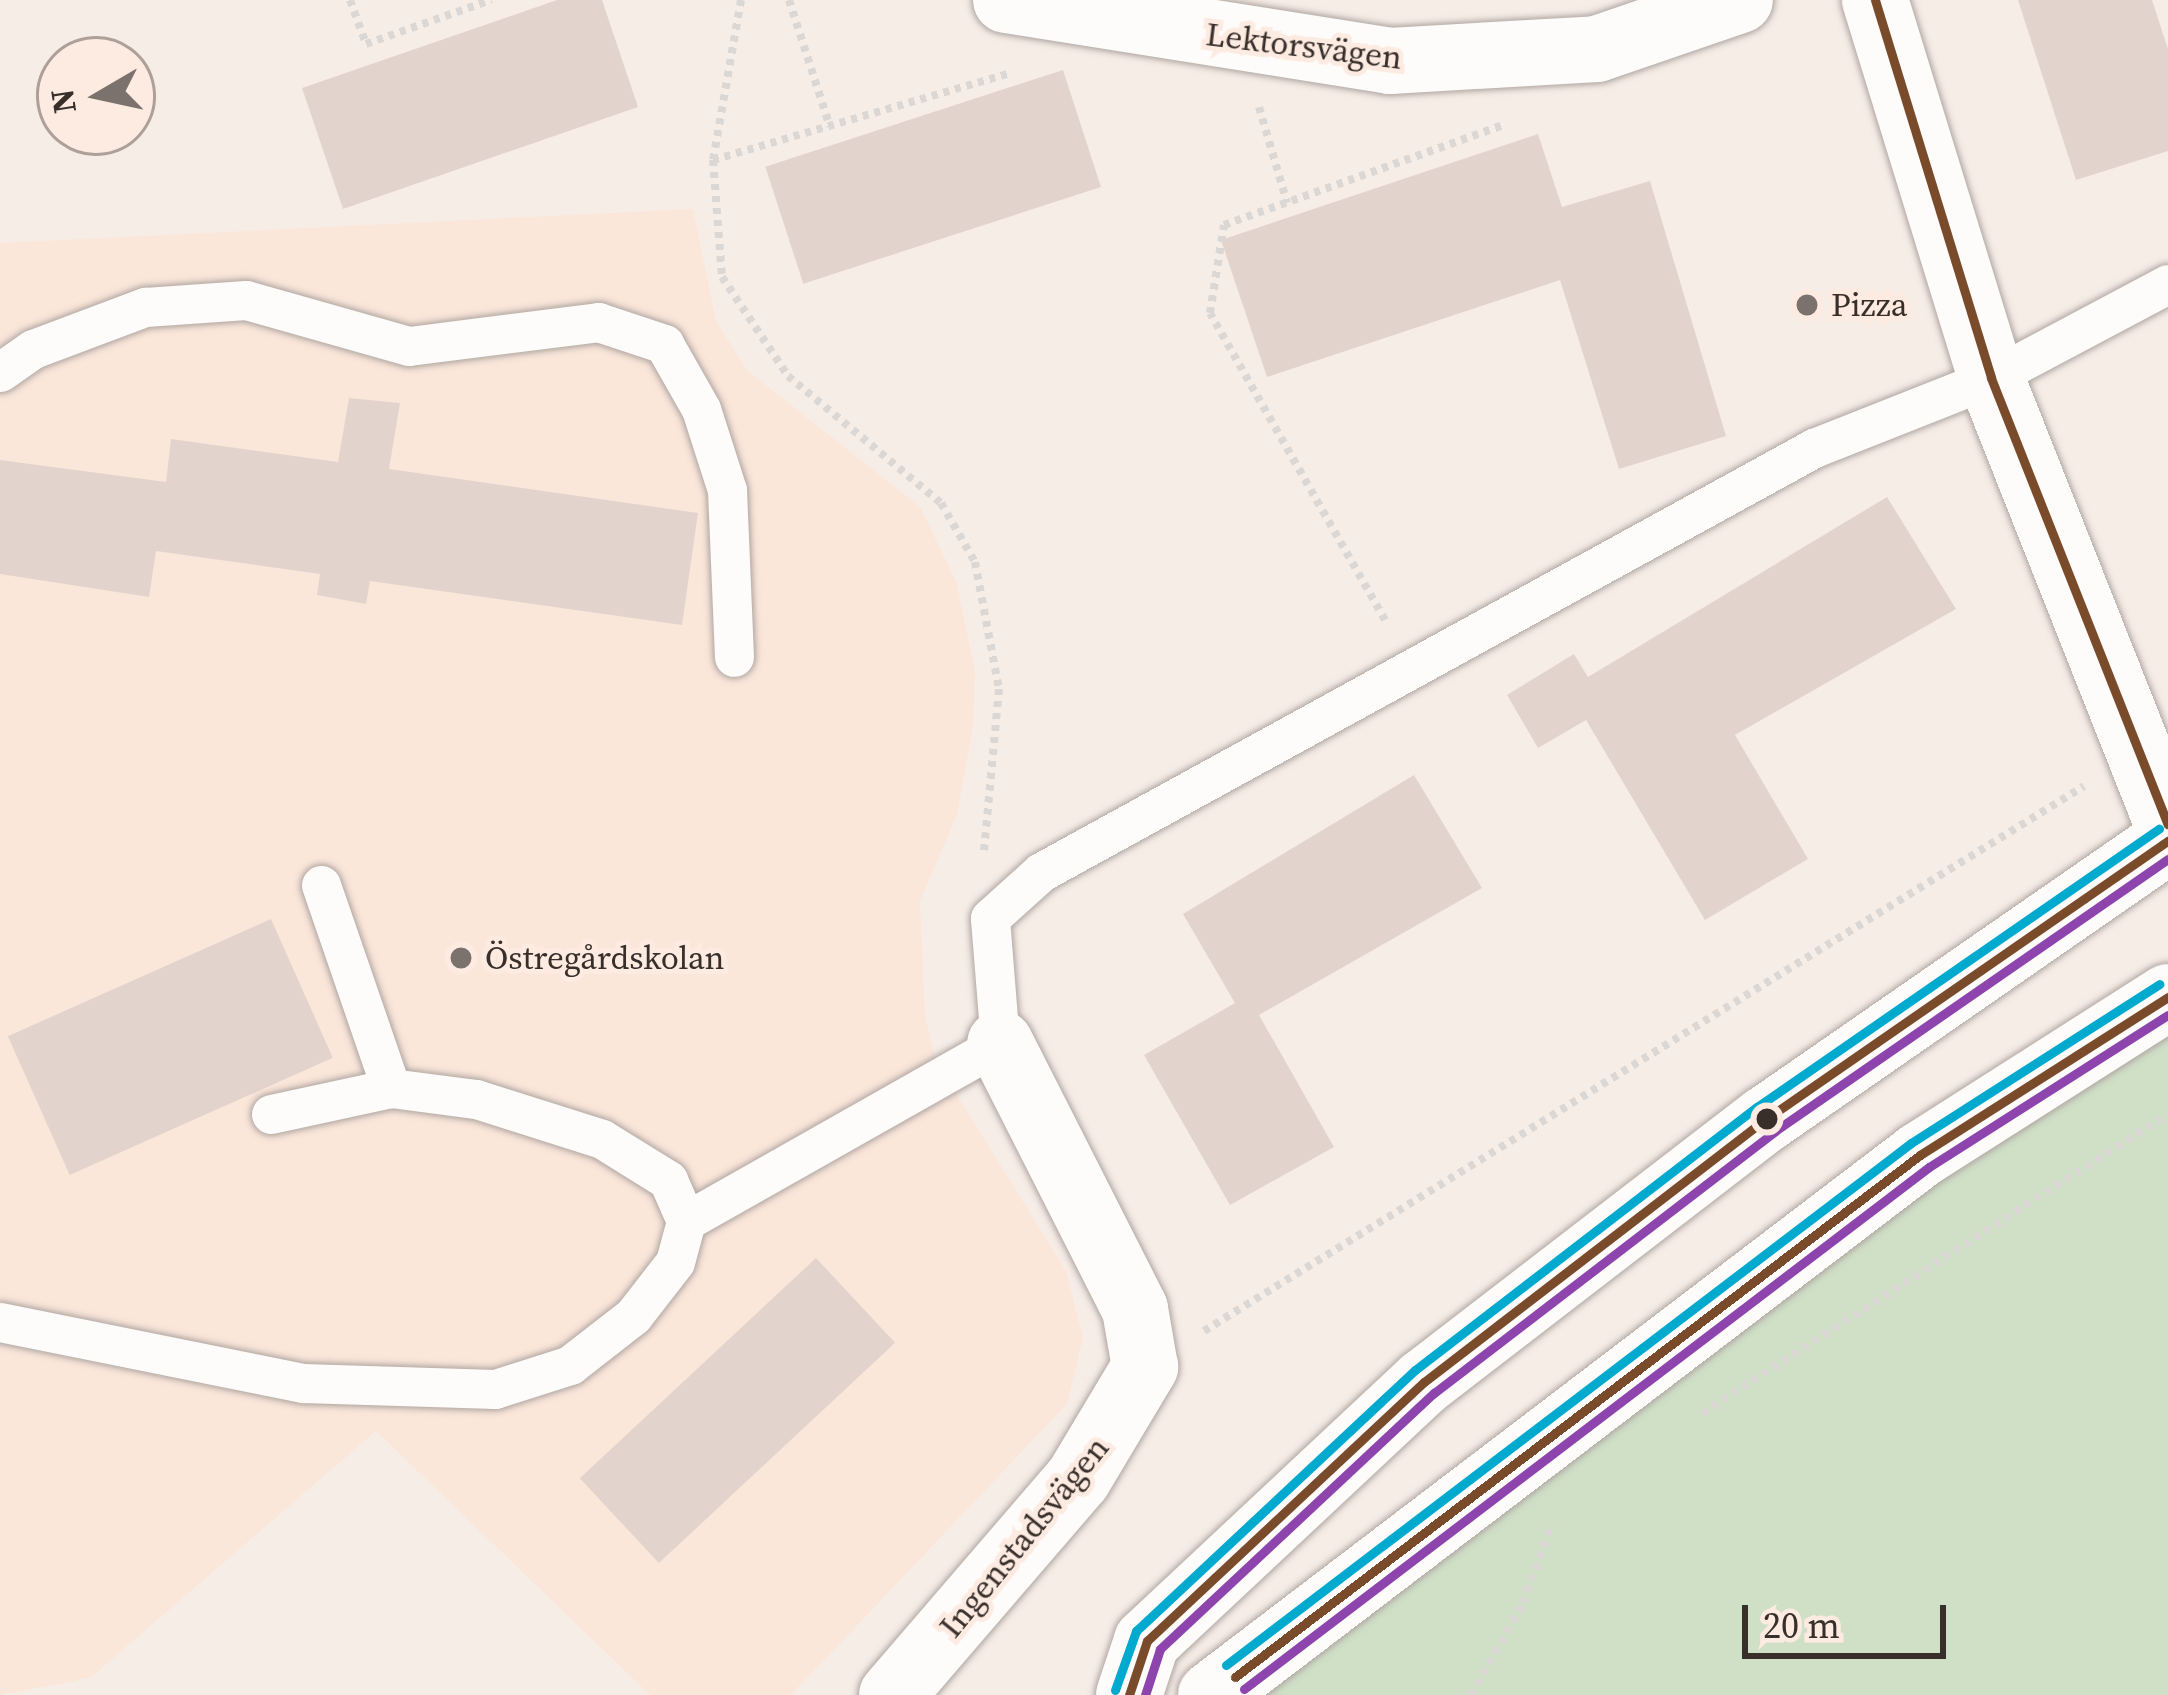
<!DOCTYPE html>
<html>
<head>
<meta charset="utf-8">
<style>
  body { margin:0 }
  #map { position:relative; width:2168px; height:1695px; overflow:hidden; background:#f7ede7; font-family:"Source Serif 4",serif }
  div>[style] { position:absolute }
  .built>* { inset:0; background:#fbe6da }
  .green>* { inset:0; background:#cfe0c7 }
  .building>* { inset:0; background:#e2d4cd; transform-origin:0 0 }
  .path>* { height:8px; margin-top:-4px; transform-origin:0; background:repeating-linear-gradient(90deg,#dad7d5 0 6px,transparent 0 12px) }
  .roads { filter:drop-shadow(0 0 3px #b0a7a2) drop-shadow(0 0 3px #b0a7a2) }
  .lane>* { height:39px; margin:-19.5px; padding:0 19.5px; transform-origin:19.5px; border-radius:19.5px; background:#fefcfb }
  .street>* { height:66px; margin:-33px; padding:0 33px; transform-origin:33px; border-radius:33px; background:#fefcfb }
  .secondary>* { height:66px; margin:-33px; padding:0 33px; transform-origin:33px; border-radius:33px; background:#fefcfb }
  .bus-1>* { height:9px; margin:-4.5px; padding:0 4.5px; transform-origin:4.5px; border-radius:4.5px; background:#7a4b2a }
  .bus-2>* { height:9px; margin:-4.5px; padding:0 4.5px; transform-origin:4.5px; border-radius:4.5px; background:#8e44ad }
  .bus-3>* { height:9px; margin:-4.5px; padding:0 4.5px; transform-origin:4.5px; border-radius:4.5px; background:#00a9ce }
  .dots>* { width:33px; height:33px; translate:-50% -50%; box-sizing:border-box; border:6px solid #fdebe1; border-radius:50% }
  span { translate:-50% -50%; white-space:nowrap; text-align:center; line-height:1.15; -webkit-text-stroke:10px #fdebe1; paint-order:stroke }
  .street-label { font-size:33px; color:#382f2b }
  .poi-label { font-size:33px; color:#382f2b }
  .left { translate:0 -50%; text-align:left }
  .north { position:absolute; left:36px; top:36px; width:120px; height:120px; box-sizing:border-box; background:#fdebe1; border:3px solid #aea098; border-radius:50%; rotate:261deg; font-size:33px; font-weight:700; line-height:48px; text-align:center; color:#382f2b }
  .north::after { content:''; display:block; margin:auto; width:42px; height:54px; background:#7b726d; clip-path:polygon(50% 0,100% 100%,50% 72%,0 100%) }
  .scale { position:absolute; left:1742px; top:1605px; width:204px; height:54px; box-sizing:border-box; border:6px solid #382f2b; border-top:0; padding-left:15px; font-size:36px; line-height:42px; white-space:nowrap; color:#382f2b; -webkit-text-stroke:9px #fdebe1; paint-order:stroke }
</style>
</head>
<body>
<div id="map">
  <div class="built">
    <i style="clip-path:polygon(693px 209px,716px 321px,747px 370px,920px 507px,956px 581px,975px 671px,973px 726px,957px 815px,920px 901px,925px 1016px,936px 1061px,1066px 1271px,1083px 1337px,1067px 1404px,791px 1695px,650px 1695px,376px 1431px,90px 1678px,0 1695px,0 243px)"></i>
  </div>
  <div class="green">
    <i style="clip-path:polygon(2168px 997px,2168px 1695px,1211px 1695px)"></i>
  </div>
  <div class="building">
    <i style="clip-path:polygon(557px 0,602px 0,638px 107px,343px 209px,302px 88px)"></i>
    <i style="clip-path:polygon(2018px 0,2152px 0,2168px 49px,2168px 151px,2076px 180px)"></i>
    <i style="left:1063px;top:70px;width:123px;height:313px;rotate:72deg"></i>
    <i style="clip-path:polygon(1538px 134px,1562px 207px,1650px 181px,1726px 436px,1619px 469px,1560px 280px,1267px 377px,1221px 240px)"></i>
    <i style="clip-path:polygon(349px 398px,400px 403px,389px 469px,698px 513px,682px 625px,370px 581px,366px 604px,317px 595px,320px 574px,156px 551px,149px 597px,0 574px,0 460px,166px 482px,171px 439px,338px 462px)"></i>
    <i style="clip-path:polygon(1887px 497px,1956px 609px,1735px 735px,1808px 859px,1705px 920px,1586px 720px,1538px 748px,1507px 695px,1574px 654px,1588px 677px)"></i>
    <i style="clip-path:polygon(1414px 775px,1482px 888px,1259px 1015px,1334px 1147px,1230px 1205px,1144px 1055px,1235px 1003px,1183px 914px)"></i>
    <i style="left:271px;top:919px;width:152px;height:288px;rotate:66deg"></i>
    <i style="left:816px;top:1258px;width:116px;height:323px;rotate:47deg"></i>
  </div>
  <div class="path">
    <i style="left:350px;top:0;width:47px;rotate:70deg"></i>
    <i style="left:366px;top:44px;width:133px;rotate:-19.4deg"></i>
    <i style="left:741px;top:0;width:162px;rotate:99.9deg"></i>
    <i style="left:713px;top:160px;width:117px;rotate:85.6deg"></i>
    <i style="left:722px;top:277px;width:119px;rotate:56.3deg"></i>
    <i style="left:788px;top:376px;width:199px;rotate:39.7deg"></i>
    <i style="left:941px;top:503px;width:68px;rotate:60deg"></i>
    <i style="left:975px;top:562px;width:129px;rotate:79.3deg"></i>
    <i style="left:999px;top:689px;width:162px;rotate:95.3deg"></i>
    <i style="left:789px;top:0;width:133px;rotate:72.1deg"></i>
    <i style="left:1259px;top:107px;width:100px;rotate:73.7deg"></i>
    <i style="left:713px;top:160px;width:310px;rotate:-16.3deg"></i>
    <i style="left:1385px;top:620px;width:353px;rotate:-119.7deg"></i>
    <i style="left:1210px;top:313px;width:89px;rotate:-81deg"></i>
    <i style="left:1224px;top:225px;width:297px;rotate:-19.7deg"></i>
    <i style="left:1204px;top:1331px;width:1035px;rotate:-31.77deg"></i>
    <i style="left:1702px;top:1413px;width:554px;rotate:-32.69deg"></i>
    <i style="left:1471px;top:1695px;width:106px;rotate:-60.5deg"></i>
    <i style="left:1523px;top:1603px;width:85px;rotate:-70.1deg"></i>
  </div>
  <div class="roads">
    <div class="lane">
      <i style="left:0;top:372px;width:40px;rotate:-34.9deg"></i>
      <i style="left:33px;top:349px;width:120px;rotate:-20.6deg"></i>
      <i style="left:145px;top:307px;width:101px;rotate:-4deg"></i>
      <i style="left:246px;top:300px;width:169px;rotate:15.8deg"></i>
      <i style="left:409px;top:346px;width:191px;rotate:-7.2deg"></i>
      <i style="left:598px;top:322px;width:70px;rotate:18.4deg"></i>
      <i style="left:664px;top:344px;width:75px;rotate:60.4deg"></i>
      <i style="left:701px;top:409px;width:85px;rotate:72.2deg"></i>
      <i style="left:727px;top:490px;width:167px;rotate:87.6deg"></i>
      <i style="left:321px;top:885px;width:215px;rotate:71deg"></i>
      <i style="left:271px;top:1114px;width:123px;rotate:-12.2deg"></i>
      <i style="left:391px;top:1088px;width:86px;rotate:7.4deg"></i>
      <i style="left:476px;top:1099px;width:132px;rotate:17.6deg"></i>
      <i style="left:602px;top:1139px;width:78px;rotate:31.8deg"></i>
      <i style="left:668px;top:1180px;width:45px;rotate:66.3deg"></i>
      <i style="left:0;top:1322px;width:309px;rotate:11.4deg"></i>
      <i style="left:303px;top:1383px;width:192px;rotate:1.8deg"></i>
      <i style="left:495px;top:1389px;width:79px;rotate:-17.7deg"></i>
      <i style="left:570px;top:1365px;width:80px;rotate:-37.9deg"></i>
      <i style="left:633px;top:1316px;width:68px;rotate:-52.1deg"></i>
      <i style="left:675px;top:1262px;width:42px;rotate:-75deg"></i>
      <i style="left:686px;top:1221px;width:361px;rotate:-29.5deg"></i>
      <i style="left:1000px;top:1043px;width:125px;rotate:-94.6deg"></i>
      <i style="left:990px;top:918px;width:69px;rotate:-42deg"></i>
      <i style="left:1041px;top:872px;width:882px;rotate:-28.75deg"></i>
      <i style="left:1814px;top:448px;width:190px;rotate:-21.6deg"></i>
      <i style="left:1991px;top:378px;width:200px;rotate:-28deg"></i>
    </div>
    <div class="street">
      <i style="left:1006px;top:0;width:389px;rotate:9deg"></i>
      <i style="left:1390px;top:61px;width:207px;rotate:-3.3deg"></i>
      <i style="left:1597px;top:49px;width:151px;rotate:-18.9deg"></i>
      <i style="left:1875px;top:0;width:395px;rotate:72.9deg"></i>
      <i style="left:1991px;top:378px;width:480px;rotate:68.4deg"></i>
      <i style="left:892px;top:1695px;width:285px;rotate:-49.3deg"></i>
      <i style="left:1078px;top:1479px;width:131px;rotate:-59.1deg"></i>
      <i style="left:1145px;top:1367px;width:59px;rotate:-99.8deg"></i>
      <i style="left:1135px;top:1309px;width:298px;rotate:-116.9deg"></i>
    </div>
    <div class="secondary">
      <i style="left:1129px;top:1695px;width:57px;rotate:-71.6deg"></i>
      <i style="left:1147px;top:1641px;width:379px;rotate:-43.1deg"></i>
      <i style="left:1424px;top:1382px;width:431px;rotate:-37.6deg"></i>
      <i style="left:1766px;top:1119px;width:489px;rotate:-34.7deg"></i>
      <i style="left:1211px;top:1695px;width:891px;rotate:-37.29deg"></i>
      <i style="left:1920px;top:1155px;width:294px;rotate:-32.5deg"></i>
    </div>
  </div>
  <div class="bus-1">
    <i style="left:1875px;top:0;width:395px;rotate:72.9deg"></i>
    <i style="left:1991px;top:378px;width:480px;rotate:68.4deg"></i>
    <i style="left:1235px;top:1677px;width:861px;rotate:-37.31deg"></i>
    <i style="left:1920px;top:1155px;width:294px;rotate:-32.5deg"></i>
    <i style="left:1129px;top:1695px;width:57px;rotate:-71.6deg"></i>
    <i style="left:1147px;top:1641px;width:379px;rotate:-43.1deg"></i>
    <i style="left:1424px;top:1382px;width:431px;rotate:-37.6deg"></i>
    <i style="left:1766px;top:1119px;width:489px;rotate:-34.7deg"></i>
  </div>
  <div class="bus-2">
    <i style="left:1244px;top:1689px;width:861px;rotate:-37.31deg"></i>
    <i style="left:1929px;top:1167px;width:283px;rotate:-32.5deg"></i>
    <i style="left:1145px;top:1695px;width:48px;rotate:-71.9deg"></i>
    <i style="left:1160px;top:1649px;width:375px;rotate:-43.1deg"></i>
    <i style="left:1434px;top:1393px;width:430px;rotate:-37.5deg"></i>
    <i style="left:1775px;top:1131px;width:478px;rotate:-34.7deg"></i>
  </div>
  <div class="bus-3">
    <i style="left:1226px;top:1665px;width:861px;rotate:-37.31deg"></i>
    <i style="left:1911px;top:1143px;width:295px;rotate:-32.6deg"></i>
    <i style="left:1115px;top:1690px;width:63px;rotate:-70.4deg"></i>
    <i style="left:1136px;top:1631px;width:382px;rotate:-43.1deg"></i>
    <i style="left:1415px;top:1370px;width:431px;rotate:-37.6deg"></i>
    <i style="left:1757px;top:1107px;width:489px;rotate:-34.7deg"></i>
  </div>
  <div class="dots">
    <i style="left:1807px;top:305px;background:#7b726d"></i>
    <i style="left:461px;top:958px;background:#7b726d"></i>
    <i style="left:1767px;top:1119px;background:#382f2b"></i>
  </div>
  <div class="street-label">
    <span style="left:1304px;top:46px;rotate:7deg">Lektorsvägen</span>
    <span style="left:1024px;top:1537px;rotate:-51deg">Ingenstadsvägen</span>
  </div>
  <div class="poi-label">
    <span class="left" style="left:1831px;top:305px">Pizza</span>
    <span class="left" style="left:485px;top:958px">Östregårdskolan</span>
  </div>
  <div class="north">N</div>
  <div class="scale">20 m</div>
</div>
</body>
</html>
